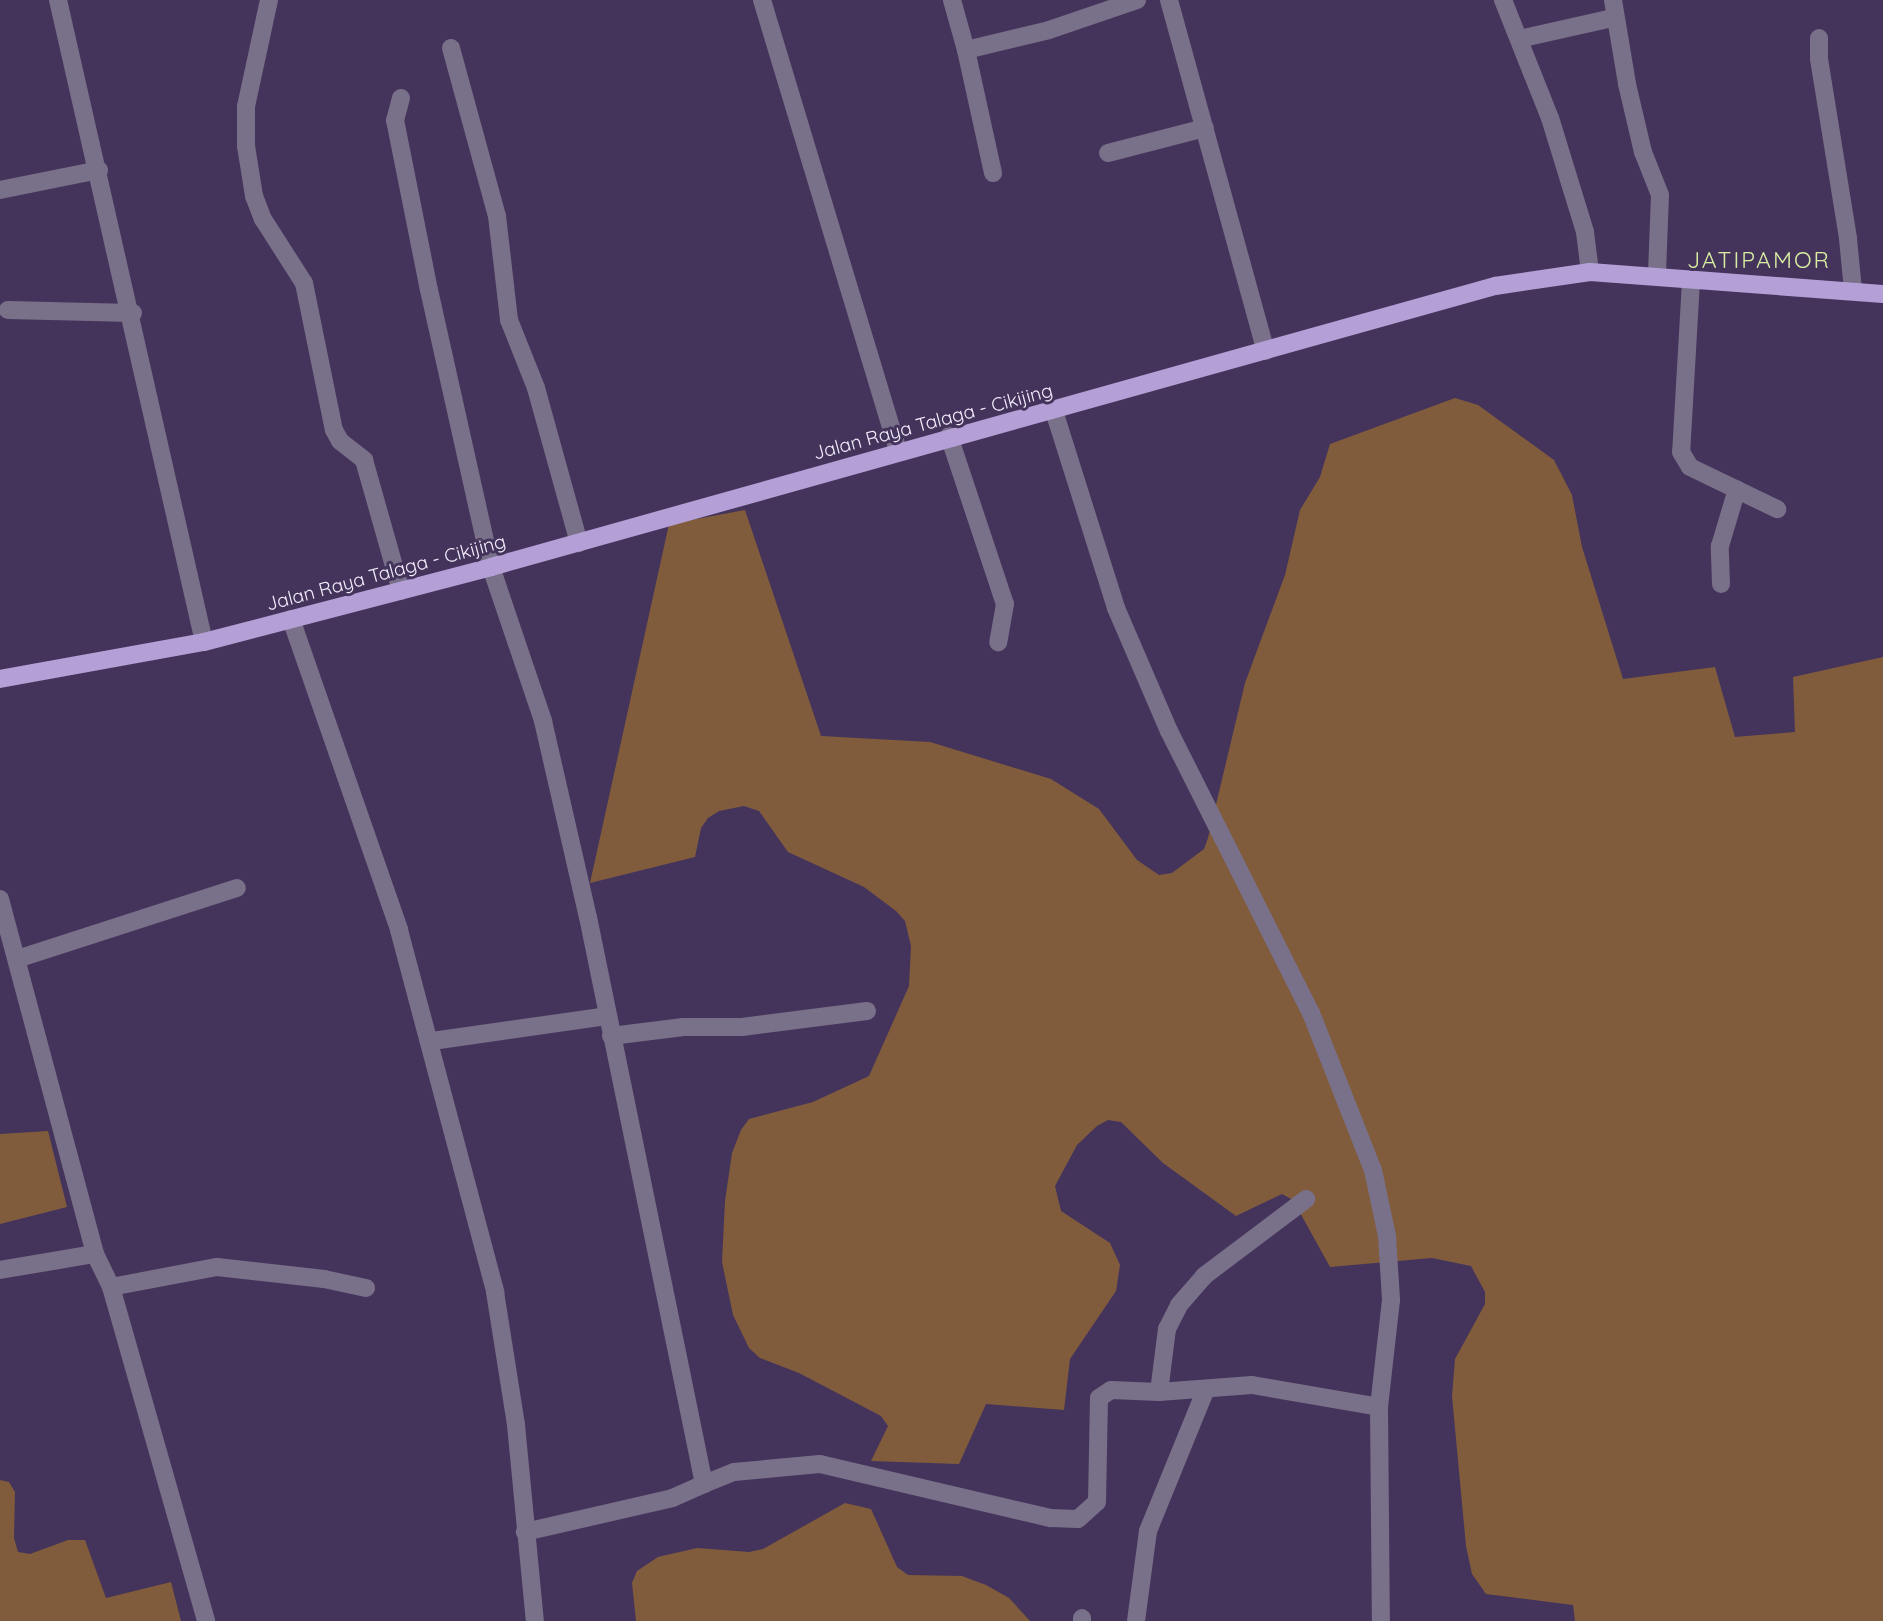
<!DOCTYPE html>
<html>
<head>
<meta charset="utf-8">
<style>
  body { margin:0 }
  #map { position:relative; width:1883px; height:1621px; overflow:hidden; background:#44345b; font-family:Quicksand,sans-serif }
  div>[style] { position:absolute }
  .green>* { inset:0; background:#805c3c }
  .minor>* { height:18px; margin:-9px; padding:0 9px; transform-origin:9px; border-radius:9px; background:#79708a }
  .primary>* { height:18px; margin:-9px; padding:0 9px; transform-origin:9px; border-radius:9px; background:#b4a0d6 }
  span { translate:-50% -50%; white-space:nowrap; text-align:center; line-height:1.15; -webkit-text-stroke:6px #44345b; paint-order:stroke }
  .street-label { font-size:19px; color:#f3eefd }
  .quarter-label { font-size:23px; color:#d8eda2; letter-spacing:2px }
</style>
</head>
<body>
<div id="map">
  <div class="green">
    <i style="clip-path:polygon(1455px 398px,1478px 405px,1554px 460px,1572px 495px,1582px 547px,1623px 679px,1715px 667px,1735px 737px,1795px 732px,1793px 677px,1883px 657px,1883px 1621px,1575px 1621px,1573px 1605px,1486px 1594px,1472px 1574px,1466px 1546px,1452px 1396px,1455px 1359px,1485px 1304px,1485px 1292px,1471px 1266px,1432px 1258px,1330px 1267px,1293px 1200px,1282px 1194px,1236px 1216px,1163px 1163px,1121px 1122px,1108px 1120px,1097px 1126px,1077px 1145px,1055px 1186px,1061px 1211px,1110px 1243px,1120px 1265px,1116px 1291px,1070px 1359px,1064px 1410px,986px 1404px,959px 1464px,871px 1461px,888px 1426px,881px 1416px,799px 1373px,760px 1358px,749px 1348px,733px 1315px,722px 1262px,725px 1201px,732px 1153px,741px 1130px,749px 1119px,813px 1102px,869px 1076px,909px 986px,911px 946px,905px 921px,896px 911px,864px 887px,788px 852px,759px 811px,744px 806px,719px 811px,708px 818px,701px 828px,695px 857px,590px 883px,669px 524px,745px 510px,821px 736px,930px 742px,1051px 779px,1099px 809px,1137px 860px,1159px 875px,1172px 873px,1204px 849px,1208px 838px,1245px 683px,1285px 575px,1300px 510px,1320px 477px,1330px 444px)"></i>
    <i style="clip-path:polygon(48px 1131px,67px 1207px,0 1224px,0 1134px)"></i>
    <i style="clip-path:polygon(0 1480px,9px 1482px,15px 1492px,14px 1538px,18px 1552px,30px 1554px,68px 1540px,85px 1540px,106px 1598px,171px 1582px,181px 1621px,0 1621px)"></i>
    <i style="clip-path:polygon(845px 1503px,871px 1509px,897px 1567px,908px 1575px,962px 1576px,986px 1585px,1009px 1598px,1030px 1621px,636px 1621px,632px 1583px,637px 1571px,658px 1557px,697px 1548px,749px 1552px,763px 1549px)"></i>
  </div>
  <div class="minor">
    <i style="left:58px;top:0;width:658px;rotate:77.19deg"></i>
    <i style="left:269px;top:0;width:108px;rotate:102.2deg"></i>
    <i style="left:246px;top:106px;width:40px;rotate:90deg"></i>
    <i style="left:246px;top:146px;width:51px;rotate:80.9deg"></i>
    <i style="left:254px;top:196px;width:25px;rotate:69deg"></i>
    <i style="left:263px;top:219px;width:76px;rotate:57.4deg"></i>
    <i style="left:304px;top:283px;width:150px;rotate:78.5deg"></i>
    <i style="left:334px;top:430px;width:13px;rotate:61deg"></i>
    <i style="left:340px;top:441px;width:31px;rotate:38deg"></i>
    <i style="left:364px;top:460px;width:136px;rotate:74.2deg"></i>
    <i style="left:762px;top:0;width:471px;rotate:73.2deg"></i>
    <i style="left:952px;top:0;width:52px;rotate:74.4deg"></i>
    <i style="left:966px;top:50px;width:85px;rotate:-13.5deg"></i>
    <i style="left:1049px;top:30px;width:93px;rotate:-18.8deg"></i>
    <i style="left:1169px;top:0;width:364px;rotate:74.6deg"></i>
    <i style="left:1503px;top:0;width:127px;rotate:68.3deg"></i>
    <i style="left:1550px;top:118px;width:119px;rotate:72.9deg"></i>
    <i style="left:1585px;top:232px;width:40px;rotate:82.9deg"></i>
    <i style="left:1613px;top:0;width:85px;rotate:80.5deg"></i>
    <i style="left:1627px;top:84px;width:70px;rotate:76.8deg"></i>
    <i style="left:1643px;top:152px;width:46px;rotate:68.4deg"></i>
    <i style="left:1660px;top:195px;width:79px;rotate:92.2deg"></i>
    <i style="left:1819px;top:38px;width:21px;rotate:90deg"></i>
    <i style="left:1819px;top:59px;width:182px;rotate:80.8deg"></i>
    <i style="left:1848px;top:239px;width:51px;rotate:84.4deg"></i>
    <i style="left:1519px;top:39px;width:96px;rotate:-12.6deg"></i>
    <i style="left:451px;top:48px;width:174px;rotate:74.7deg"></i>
    <i style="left:497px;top:216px;width:105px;rotate:83.4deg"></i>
    <i style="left:509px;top:320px;width:73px;rotate:68.3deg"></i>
    <i style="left:536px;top:388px;width:161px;rotate:74.5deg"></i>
    <i style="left:966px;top:50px;width:126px;rotate:77.6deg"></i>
    <i style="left:401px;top:98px;width:23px;rotate:105deg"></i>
    <i style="left:395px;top:120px;width:173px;rotate:78.7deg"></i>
    <i style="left:429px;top:290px;width:284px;rotate:77.4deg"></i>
    <i style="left:491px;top:567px;width:163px;rotate:71.3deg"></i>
    <i style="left:543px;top:721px;width:201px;rotate:77.1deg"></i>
    <i style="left:588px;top:917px;width:579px;rotate:78.44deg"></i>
    <i style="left:704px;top:1484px;width:34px;rotate:156deg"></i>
    <i style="left:673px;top:1498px;width:152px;rotate:167.1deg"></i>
    <i style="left:1108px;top:153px;width:100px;rotate:-14.5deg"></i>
    <i style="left:0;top:190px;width:101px;rotate:-11.4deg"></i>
    <i style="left:1691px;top:281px;width:171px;rotate:93.3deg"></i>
    <i style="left:1681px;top:452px;width:17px;rotate:59deg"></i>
    <i style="left:1690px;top:467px;width:97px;rotate:25.8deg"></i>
    <i style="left:8px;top:310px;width:125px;rotate:1.4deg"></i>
    <i style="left:1054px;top:411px;width:207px;rotate:72.5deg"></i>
    <i style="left:1116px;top:608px;width:134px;rotate:66.7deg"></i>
    <i style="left:1169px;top:731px;width:316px;rotate:63.3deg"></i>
    <i style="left:1311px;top:1013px;width:169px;rotate:68.5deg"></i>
    <i style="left:1373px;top:1170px;width:67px;rotate:78deg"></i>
    <i style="left:1387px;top:1236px;width:64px;rotate:86.4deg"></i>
    <i style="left:1391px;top:1300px;width:108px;rotate:96.4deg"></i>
    <i style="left:1379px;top:1407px;width:214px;rotate:89.5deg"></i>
    <i style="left:949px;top:436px;width:177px;rotate:71.6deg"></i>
    <i style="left:1005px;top:604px;width:39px;rotate:100deg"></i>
    <i style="left:1721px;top:584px;width:38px;rotate:-92deg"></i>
    <i style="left:1720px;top:546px;width:59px;rotate:-73.4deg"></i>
    <i style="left:291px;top:619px;width:329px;rotate:70.8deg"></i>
    <i style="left:399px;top:930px;width:375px;rotate:75.1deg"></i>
    <i style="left:495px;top:1292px;width:135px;rotate:81deg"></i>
    <i style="left:516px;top:1425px;width:197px;rotate:84.5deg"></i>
    <i style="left:0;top:899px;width:367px;rotate:75deg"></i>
    <i style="left:95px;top:1254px;width:37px;rotate:64deg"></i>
    <i style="left:111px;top:1287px;width:347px;rotate:74.1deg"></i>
    <i style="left:17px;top:959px;width:231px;rotate:-17.9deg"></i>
    <i style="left:611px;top:1036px;width:73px;rotate:-7.1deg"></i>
    <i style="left:683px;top:1027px;width:59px"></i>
    <i style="left:742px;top:1027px;width:126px;rotate:-7.3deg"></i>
    <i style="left:432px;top:1041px;width:178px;rotate:-8.1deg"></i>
    <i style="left:0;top:1270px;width:96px;rotate:-9.6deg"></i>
    <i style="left:111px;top:1287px;width:108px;rotate:-10.7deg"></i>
    <i style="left:217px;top:1267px;width:108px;rotate:6.4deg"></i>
    <i style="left:324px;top:1279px;width:43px;rotate:12.1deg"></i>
    <i style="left:1159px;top:1392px;width:93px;rotate:-4.3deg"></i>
    <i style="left:1252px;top:1385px;width:129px;rotate:9.8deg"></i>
    <i style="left:704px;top:1484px;width:32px;rotate:-22deg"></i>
    <i style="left:734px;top:1472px;width:86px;rotate:-5.3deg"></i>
    <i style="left:820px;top:1464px;width:237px;rotate:13.2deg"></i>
    <i style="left:1051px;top:1518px;width:27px;rotate:2deg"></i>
    <i style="left:1078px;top:1519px;width:25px;rotate:-42deg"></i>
    <i style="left:1097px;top:1502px;width:104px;rotate:-88.9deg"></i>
    <i style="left:1099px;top:1398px;width:14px;rotate:-34deg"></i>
    <i style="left:1111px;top:1390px;width:48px;rotate:2.4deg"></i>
    <i style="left:1159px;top:1392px;width:64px;rotate:-82.8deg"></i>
    <i style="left:1167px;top:1329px;width:27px;rotate:-63deg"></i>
    <i style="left:1179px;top:1305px;width:38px;rotate:-49deg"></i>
    <i style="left:1204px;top:1276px;width:128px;rotate:-37deg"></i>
    <i style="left:1082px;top:1621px;width:3px;rotate:-90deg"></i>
    <i style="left:1136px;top:1621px;width:91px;rotate:-82.4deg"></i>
    <i style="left:1148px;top:1531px;width:151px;rotate:-67.8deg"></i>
  </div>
  <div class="primary">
    <i style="left:0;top:679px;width:207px;rotate:-10.3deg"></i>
    <i style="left:204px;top:642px;width:297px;rotate:-14.6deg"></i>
    <i style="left:491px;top:567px;width:1043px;rotate:-15.64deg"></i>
    <i style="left:1495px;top:286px;width:96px;rotate:-8.4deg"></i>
    <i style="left:1590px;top:272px;width:294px;rotate:4.3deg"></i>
  </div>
  <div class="street-label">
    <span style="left:933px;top:422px;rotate:-15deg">Jalan Raya Talaga - Cikijing</span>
    <span style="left:386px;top:573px;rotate:-15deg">Jalan Raya Talaga - Cikijing</span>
  </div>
  <div class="quarter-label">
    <span style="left:1759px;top:260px">JATIPAMOR</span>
  </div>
</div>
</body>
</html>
